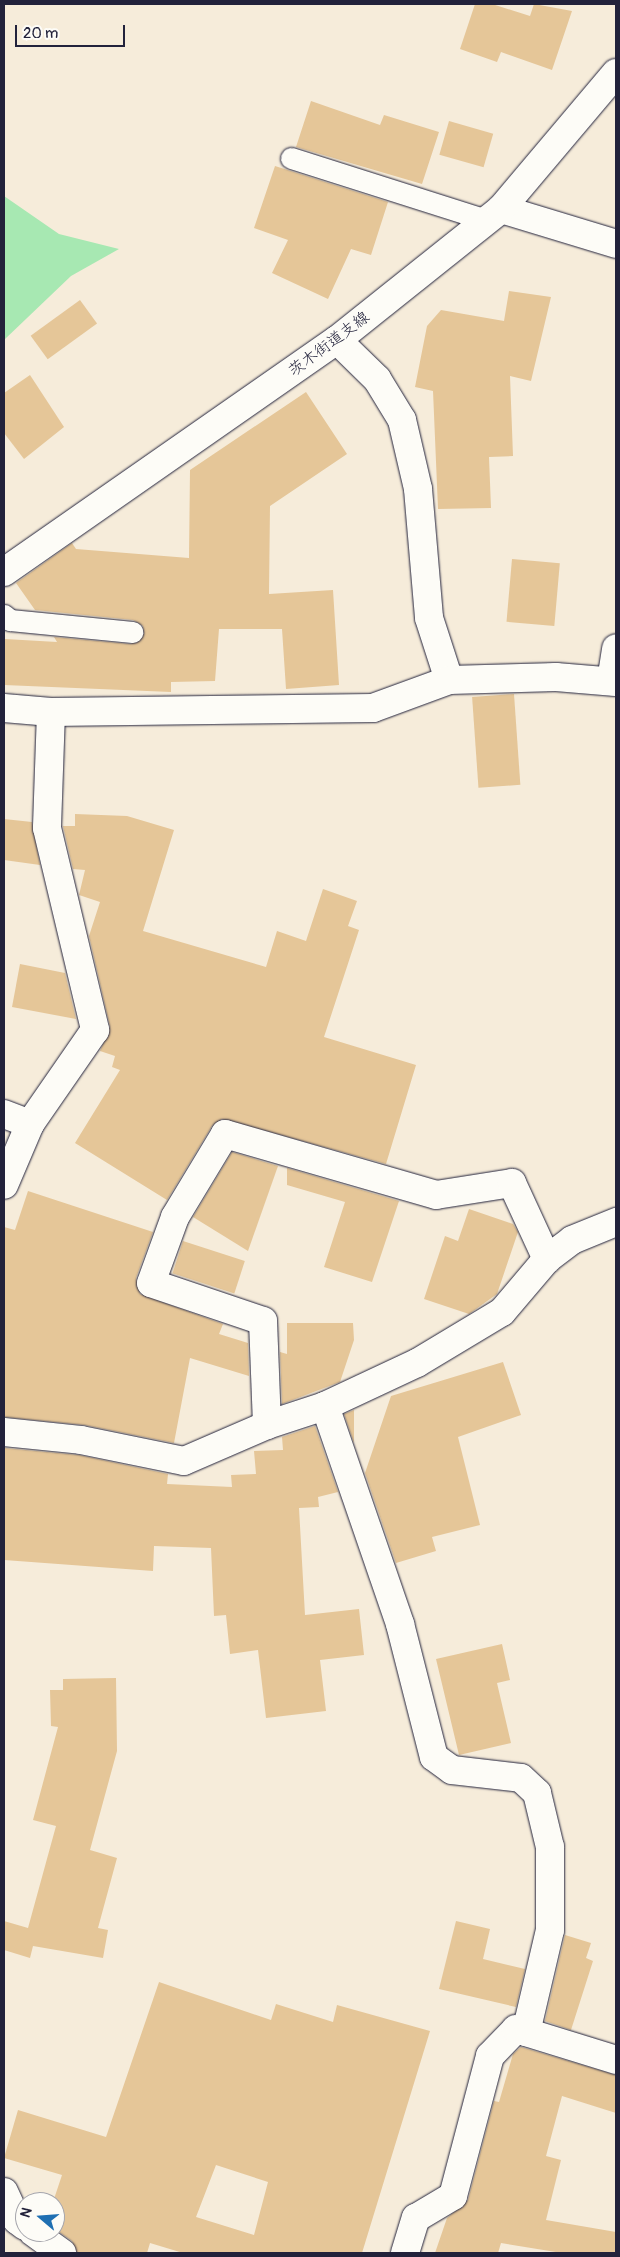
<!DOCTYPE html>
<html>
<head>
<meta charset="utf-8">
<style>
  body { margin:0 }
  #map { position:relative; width:620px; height:2257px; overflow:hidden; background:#f6ecda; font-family:Pangolin,"Klee One",sans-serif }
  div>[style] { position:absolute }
  .green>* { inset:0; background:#a7e8b2 }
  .building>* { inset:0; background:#e5c698; transform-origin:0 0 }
  .roads { filter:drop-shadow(0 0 1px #22223b) drop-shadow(0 0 1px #22223b) }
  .service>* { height:21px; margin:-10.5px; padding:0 10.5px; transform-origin:10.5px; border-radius:10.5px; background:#fdfcf7 }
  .minor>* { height:28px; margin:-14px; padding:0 14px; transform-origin:14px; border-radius:14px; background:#fdfcf7 }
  span { translate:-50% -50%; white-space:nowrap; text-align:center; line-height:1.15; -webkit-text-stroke:4px #fdfcf7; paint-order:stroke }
  .street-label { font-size:16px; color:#22223b }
  .frame { position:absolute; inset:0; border:5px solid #22223b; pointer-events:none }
  .north { position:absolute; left:15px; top:2192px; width:50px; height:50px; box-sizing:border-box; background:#fdfcf7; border:1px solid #a5a5ac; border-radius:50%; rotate:288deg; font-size:14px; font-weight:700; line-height:20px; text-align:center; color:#22223b }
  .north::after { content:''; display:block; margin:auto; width:18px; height:22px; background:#1f6fb2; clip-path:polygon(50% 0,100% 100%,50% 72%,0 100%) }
  .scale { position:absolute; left:15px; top:25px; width:110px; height:22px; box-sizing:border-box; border:2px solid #22223b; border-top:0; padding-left:6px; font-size:15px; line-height:18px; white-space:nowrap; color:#22223b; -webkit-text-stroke:4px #fdfcf7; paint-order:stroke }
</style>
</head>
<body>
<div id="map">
  <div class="green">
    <i style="clip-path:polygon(4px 196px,59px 234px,119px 249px,71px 276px,4px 340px)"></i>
  </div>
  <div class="building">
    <i style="clip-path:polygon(475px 4px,492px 4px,530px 16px,534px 4px,572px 11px,552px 70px,501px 52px,497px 62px,460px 49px)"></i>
    <i style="clip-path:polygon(311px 101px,380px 125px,384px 115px,439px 132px,422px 184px,296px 147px)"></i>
    <i style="left:449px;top:121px;width:46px;height:35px;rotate:16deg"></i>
    <i style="clip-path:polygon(275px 166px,388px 202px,371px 255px,351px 249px,328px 299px,272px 273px,288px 240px,254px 228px)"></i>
    <i style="clip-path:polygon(509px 291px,551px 297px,531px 381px,510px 376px,513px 456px,489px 457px,491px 508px,438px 509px,433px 391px,415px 387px,427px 326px,441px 310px,504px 321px)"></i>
    <i style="left:80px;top:300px;width:29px;height:61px;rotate:54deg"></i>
    <i style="clip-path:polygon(30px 375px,64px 427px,24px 459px,4px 433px,4px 393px)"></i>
    <i style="clip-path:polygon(306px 392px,347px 454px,270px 506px,269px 594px,333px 590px,339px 685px,286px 689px,282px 629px,219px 629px,215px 681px,171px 682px,171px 692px,4px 685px,5px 639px,57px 642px,54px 637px,131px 644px,144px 634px,143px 626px,133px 620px,35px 610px,16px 583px,72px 543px,76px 549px,189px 558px,190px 470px)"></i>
    <i style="left:512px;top:559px;width:48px;height:63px;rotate:5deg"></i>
    <i style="left:514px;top:694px;width:91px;height:42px;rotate:86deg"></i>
    <i style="clip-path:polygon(75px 814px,127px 816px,174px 830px,143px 931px,266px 967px,277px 931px,306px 941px,323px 889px,357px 901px,348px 926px,359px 930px,324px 1037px,416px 1065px,386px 1164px,222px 1119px,212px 1126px,167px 1200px,75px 1143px,120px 1070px,112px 1067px,115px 1056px,100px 1051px,110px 1027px,89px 936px,100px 902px,79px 895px,85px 870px,73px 869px,63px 826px,75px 826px)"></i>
    <i style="clip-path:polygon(4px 819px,32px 822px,40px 865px,4px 860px)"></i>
    <i style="clip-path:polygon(20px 964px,65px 973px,76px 1019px,12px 1007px)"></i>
    <i style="clip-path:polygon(232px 1152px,278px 1166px,248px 1251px,193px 1217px)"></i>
    <i style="clip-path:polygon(287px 1168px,399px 1201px,372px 1282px,324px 1267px,345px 1202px,287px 1185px)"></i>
    <i style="clip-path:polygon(28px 1191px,153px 1232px,136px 1278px,140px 1294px,223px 1324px,219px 1334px,248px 1343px,249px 1376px,190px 1358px,174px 1443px,84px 1425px,4px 1417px,4px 1227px,15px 1230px)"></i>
    <i style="clip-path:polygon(469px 1209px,513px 1224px,518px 1232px,497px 1294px,469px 1314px,424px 1299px,445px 1236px,458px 1241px)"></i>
    <i style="left:183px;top:1241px;width:65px;height:34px;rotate:18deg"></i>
    <i style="clip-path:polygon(287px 1323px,353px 1323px,354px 1340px,340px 1382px,282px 1404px,280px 1352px,287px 1354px)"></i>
    <i style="clip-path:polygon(503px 1362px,521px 1415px,458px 1437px,480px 1525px,432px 1537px,436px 1551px,396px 1563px,365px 1473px,391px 1396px)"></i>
    <i style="clip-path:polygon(354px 1410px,354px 1443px,344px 1414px)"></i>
    <i style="clip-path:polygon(315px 1426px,338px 1492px,318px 1497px,319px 1507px,299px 1508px,305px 1615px,359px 1609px,364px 1655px,320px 1660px,326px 1711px,266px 1718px,258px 1650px,230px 1654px,226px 1615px,214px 1616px,211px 1548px,154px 1546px,153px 1571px,4px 1560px,4px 1448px,79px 1455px,168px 1474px,167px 1484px,232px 1487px,231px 1475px,256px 1474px,254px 1451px,283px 1450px,282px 1437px)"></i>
    <i style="clip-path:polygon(502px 1644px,510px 1680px,497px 1683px,511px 1743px,459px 1755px,436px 1659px)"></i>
    <i style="clip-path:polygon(116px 1678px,117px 1751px,90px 1850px,117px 1858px,98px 1928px,108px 1930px,103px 1958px,33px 1946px,30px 1958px,4px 1950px,4px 1921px,28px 1928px,56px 1826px,33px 1820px,58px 1727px,51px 1726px,50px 1690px,63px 1690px,63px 1679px)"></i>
    <i style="clip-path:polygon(456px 1921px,490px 1929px,483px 1959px,525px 1969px,516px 2007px,439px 1989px)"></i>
    <i style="clip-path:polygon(565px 1935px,591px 1943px,586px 1958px,593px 1961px,571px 2030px,545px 2021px)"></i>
    <i style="clip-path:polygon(evenodd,159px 1982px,271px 2020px,276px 2004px,333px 2022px,337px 2005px,430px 2031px,362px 2253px,183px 2253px,150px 2243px,147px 2253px,77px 2253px,72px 2241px,55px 2229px,53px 2202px,62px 2175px,4px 2158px,18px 2110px,106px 2137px,159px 1982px,216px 2165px,268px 2182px,254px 2235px,196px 2217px,216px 2165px)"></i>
    <i style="clip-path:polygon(521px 2047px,616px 2075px,616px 2113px,562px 2096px,546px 2156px,561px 2160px,546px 2220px,616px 2232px,616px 2253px,562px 2253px,501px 2243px,498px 2253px,435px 2253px,447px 2218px,468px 2200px,494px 2101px,499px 2102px,513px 2054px)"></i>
  </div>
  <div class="roads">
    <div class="service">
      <i style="left:291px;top:158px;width:206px;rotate:17.6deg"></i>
      <i style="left:4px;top:615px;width:8px;rotate:40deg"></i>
      <i style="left:10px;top:620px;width:123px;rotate:5.6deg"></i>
    </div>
    <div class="minor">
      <i style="left:501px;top:209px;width:120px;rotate:16.9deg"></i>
      <i style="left:337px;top:340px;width:56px;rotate:44.3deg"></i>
      <i style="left:377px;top:379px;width:48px;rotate:58.6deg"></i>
      <i style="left:402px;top:420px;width:71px;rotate:76.9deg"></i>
      <i style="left:418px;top:489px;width:129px;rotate:85.1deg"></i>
      <i style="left:429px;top:618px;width:65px;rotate:72.1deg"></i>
      <i style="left:4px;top:572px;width:406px;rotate:-34.9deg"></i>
      <i style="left:337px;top:340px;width:210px;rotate:-38.6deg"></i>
      <i style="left:501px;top:209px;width:178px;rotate:-49.8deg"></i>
      <i style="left:611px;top:681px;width:33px;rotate:-81deg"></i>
      <i style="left:4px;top:708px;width:47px;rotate:4.9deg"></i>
      <i style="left:51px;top:712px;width:116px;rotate:92deg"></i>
      <i style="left:47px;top:828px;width:208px;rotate:76.6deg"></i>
      <i style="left:95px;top:1030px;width:114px;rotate:124.7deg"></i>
      <i style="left:30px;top:1124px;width:66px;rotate:113.1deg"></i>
      <i style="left:51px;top:712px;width:322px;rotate:-0.7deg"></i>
      <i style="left:373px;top:708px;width:81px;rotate:-20.2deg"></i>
      <i style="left:449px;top:680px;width:107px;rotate:-1.6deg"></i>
      <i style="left:556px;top:677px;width:60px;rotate:4.8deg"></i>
      <i style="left:4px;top:1114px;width:28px;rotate:21deg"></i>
      <i style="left:325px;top:1406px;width:231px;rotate:71deg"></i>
      <i style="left:400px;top:1624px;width:137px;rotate:75.7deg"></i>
      <i style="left:434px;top:1757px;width:22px;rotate:36deg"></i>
      <i style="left:452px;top:1770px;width:69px;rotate:6.6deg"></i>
      <i style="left:521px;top:1778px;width:22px;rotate:43deg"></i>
      <i style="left:537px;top:1793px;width:56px;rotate:76.5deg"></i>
      <i style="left:550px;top:1847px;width:83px;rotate:90deg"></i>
      <i style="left:550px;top:1930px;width:105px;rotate:103.2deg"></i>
      <i style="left:267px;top:1425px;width:104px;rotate:-92.2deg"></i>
      <i style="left:263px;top:1321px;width:118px;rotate:-161.3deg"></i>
      <i style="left:151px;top:1283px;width:70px;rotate:-70deg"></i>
      <i style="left:175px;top:1217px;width:97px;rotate:-58.9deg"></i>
      <i style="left:225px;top:1134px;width:220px;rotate:16.1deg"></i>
      <i style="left:436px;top:1195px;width:77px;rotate:-9deg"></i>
      <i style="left:512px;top:1183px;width:84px;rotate:65.3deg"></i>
      <i style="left:4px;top:1432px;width:77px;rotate:5.9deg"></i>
      <i style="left:81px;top:1440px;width:105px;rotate:11.5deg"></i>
      <i style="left:184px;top:1461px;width:90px;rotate:-23.4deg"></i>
      <i style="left:267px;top:1425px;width:61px;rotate:-18.1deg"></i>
      <i style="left:325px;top:1406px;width:102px;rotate:-25.1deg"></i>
      <i style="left:417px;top:1363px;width:99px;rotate:-31deg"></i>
      <i style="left:502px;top:1312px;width:70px;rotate:-49.7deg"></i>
      <i style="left:547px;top:1259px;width:31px;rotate:-37deg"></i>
      <i style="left:572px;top:1240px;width:48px;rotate:-22.2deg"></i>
      <i style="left:4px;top:2192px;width:31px;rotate:65deg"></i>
      <i style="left:17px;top:2220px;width:10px;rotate:37deg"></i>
      <i style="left:33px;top:2232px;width:36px;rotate:36deg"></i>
      <i style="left:405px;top:2253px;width:37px;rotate:-73deg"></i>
      <i style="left:416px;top:2218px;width:43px;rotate:-30.7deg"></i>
      <i style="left:453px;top:2196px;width:145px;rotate:-75.2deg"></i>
      <i style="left:490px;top:2056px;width:37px;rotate:-46deg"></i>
      <i style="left:516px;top:2029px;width:105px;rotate:17.2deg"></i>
    </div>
  </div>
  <div class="street-label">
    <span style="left:329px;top:344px;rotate:-37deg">茨木街道支線</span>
  </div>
  <div class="frame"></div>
  <div class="north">N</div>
  <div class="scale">20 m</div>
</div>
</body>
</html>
